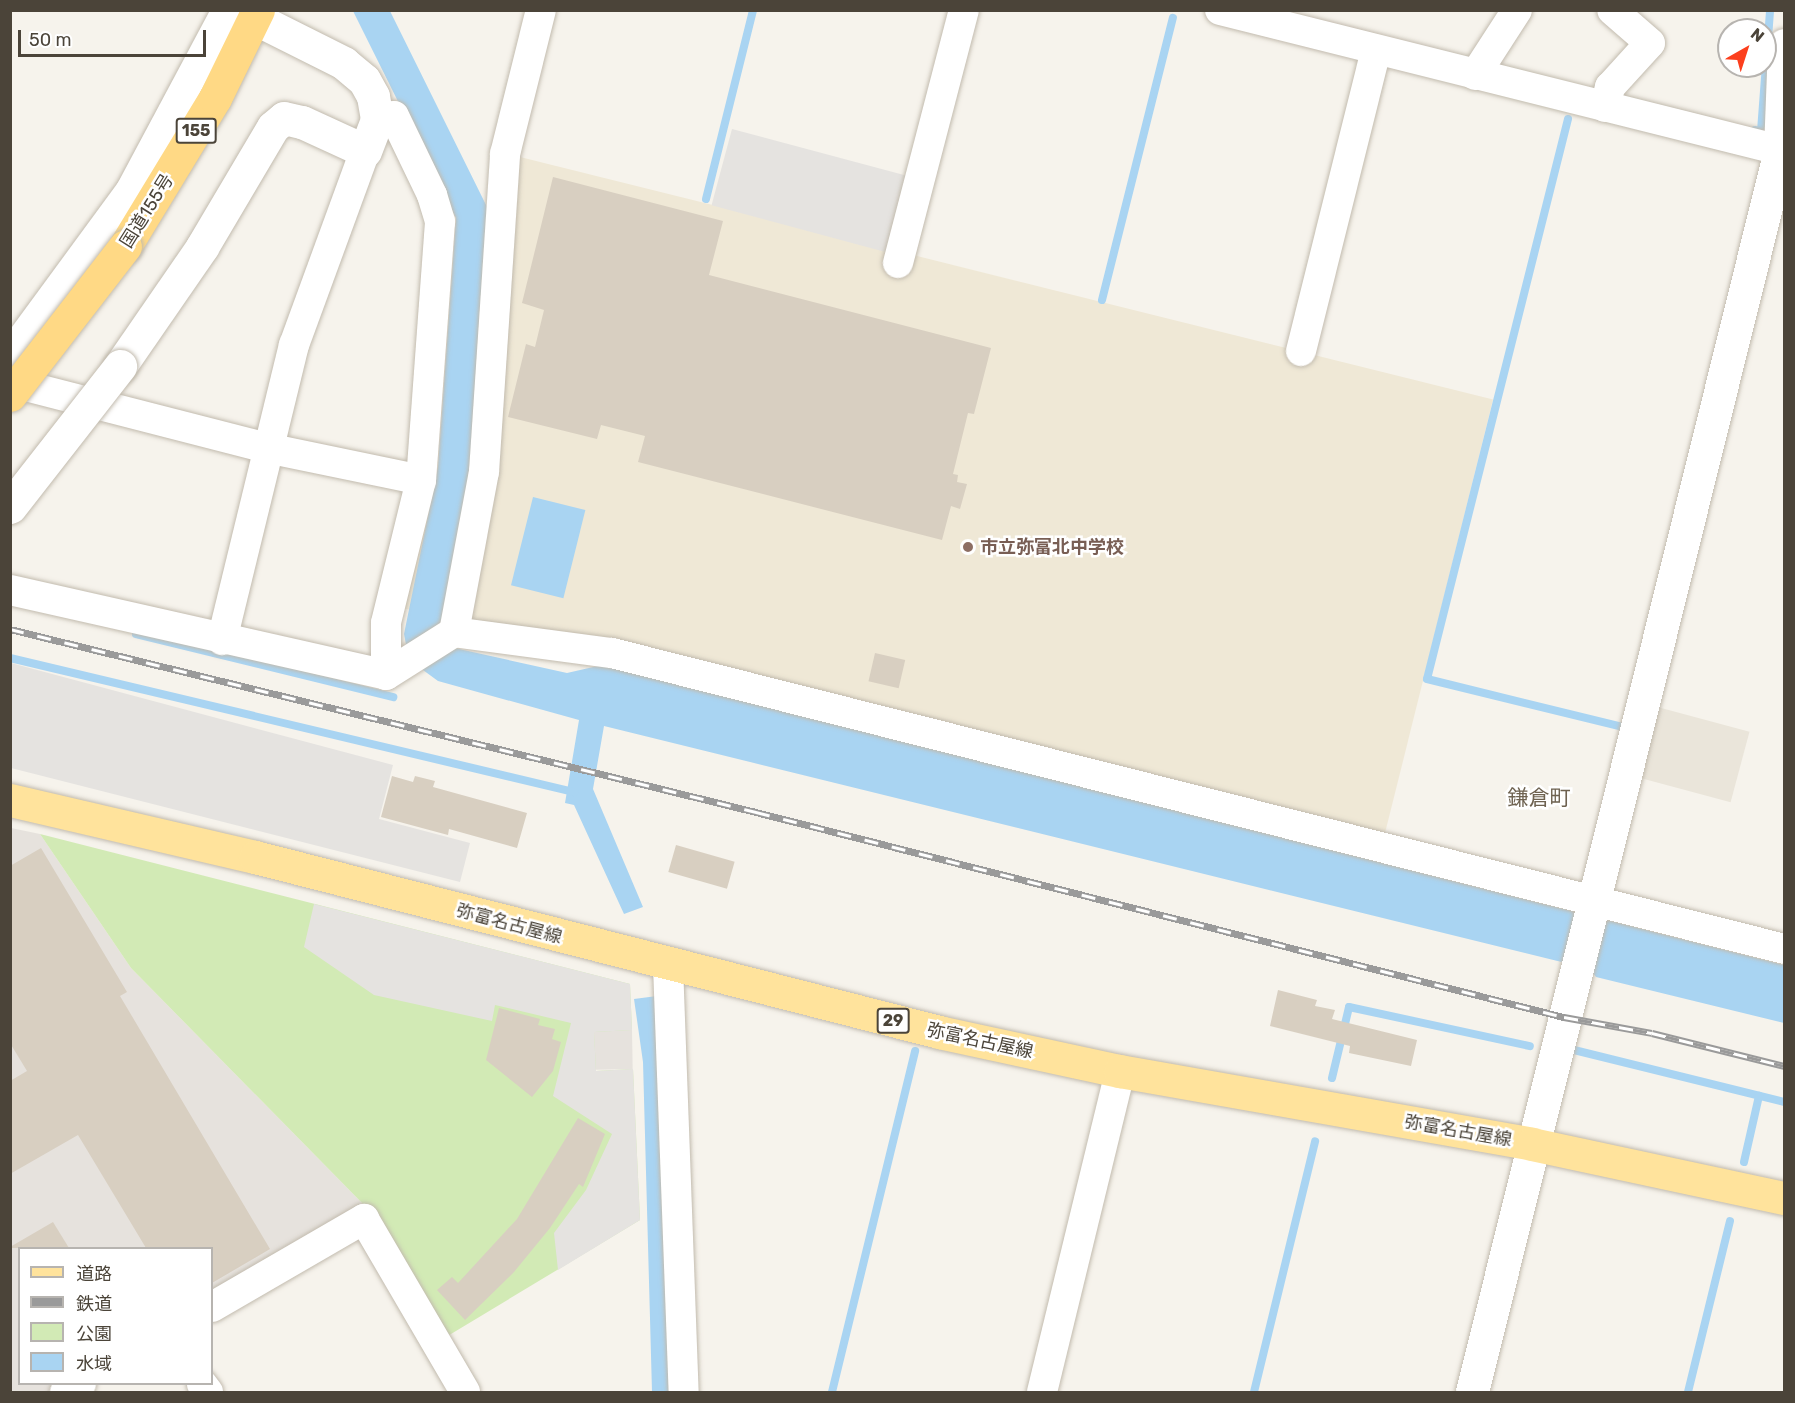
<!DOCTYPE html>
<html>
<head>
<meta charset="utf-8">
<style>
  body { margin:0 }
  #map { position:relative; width:1795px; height:1403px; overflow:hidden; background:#f6f3ec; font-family:Rubik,"Noto Sans JP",sans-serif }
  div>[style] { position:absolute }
  .residential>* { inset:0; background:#eae5da; transform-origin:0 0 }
  .industrial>* { inset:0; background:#e6e2dd; transform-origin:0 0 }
  .education>* { inset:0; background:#efe8d6; transform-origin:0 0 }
  .green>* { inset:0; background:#d2eab5 }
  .parking>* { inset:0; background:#e5e3e0; transform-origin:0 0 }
  .water>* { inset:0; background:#a9d4f2; transform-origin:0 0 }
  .stream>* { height:8px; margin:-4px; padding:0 4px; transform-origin:4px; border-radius:4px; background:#a9d4f2 }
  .building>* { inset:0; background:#d8cfc1; transform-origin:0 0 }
  .roads { filter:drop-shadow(0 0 2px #c2bbae) drop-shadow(0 0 2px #c2bbae) }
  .minor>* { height:30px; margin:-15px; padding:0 15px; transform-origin:15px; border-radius:15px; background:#fff }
  .tertiary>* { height:33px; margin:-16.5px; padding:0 16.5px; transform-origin:16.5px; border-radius:16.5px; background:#fff }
  .primary>* { height:33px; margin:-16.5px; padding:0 16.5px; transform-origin:16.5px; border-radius:16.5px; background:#ffe39c }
  .trunk>* { height:33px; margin:-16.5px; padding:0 16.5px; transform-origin:16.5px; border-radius:16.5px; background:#ffd985 }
  .rail>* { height:7px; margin-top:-3.5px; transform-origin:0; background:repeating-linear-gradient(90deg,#fff 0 14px,#9a9a9a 0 28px); box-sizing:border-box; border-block:2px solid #9a9a9a }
  .bridges { filter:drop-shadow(0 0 2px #c2bbae) drop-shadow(0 0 2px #c2bbae) }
  .tertiary-bridge>* { height:33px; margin:-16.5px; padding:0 16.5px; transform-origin:16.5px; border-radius:16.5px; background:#fff }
  .trunk-bridge>* { height:33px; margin:-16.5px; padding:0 16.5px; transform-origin:16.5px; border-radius:16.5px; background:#ffd985 }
  .dots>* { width:16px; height:16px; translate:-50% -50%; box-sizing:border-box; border:3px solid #fff; border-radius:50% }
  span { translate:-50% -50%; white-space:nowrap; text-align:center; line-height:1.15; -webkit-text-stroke:5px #fff; paint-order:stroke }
  .shield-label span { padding:2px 4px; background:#fff; border:2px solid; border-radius:4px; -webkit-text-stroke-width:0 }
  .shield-label { font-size:16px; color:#4b4439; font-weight:700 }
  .street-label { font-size:18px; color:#4b4439 }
  .education-label { font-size:18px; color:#785e54; font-weight:700 }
  .left { translate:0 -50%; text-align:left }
  .quarter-label { font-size:21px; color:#6e6250 }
  .frame { position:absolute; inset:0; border:12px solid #4b4439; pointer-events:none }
  .legend { position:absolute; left:18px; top:1247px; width:195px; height:138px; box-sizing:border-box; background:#fff; border:2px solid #b7b4b0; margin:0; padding:8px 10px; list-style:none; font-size:18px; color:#4b4439 }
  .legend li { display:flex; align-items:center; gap:12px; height:30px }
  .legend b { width:30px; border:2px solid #b7b4b0 }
  .north { position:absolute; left:1717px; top:18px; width:60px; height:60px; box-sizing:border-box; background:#fff; border:2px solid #b7b4b0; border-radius:50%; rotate:39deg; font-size:16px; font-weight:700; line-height:24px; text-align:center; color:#4b4439 }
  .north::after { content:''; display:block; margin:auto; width:21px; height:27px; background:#fc3f1d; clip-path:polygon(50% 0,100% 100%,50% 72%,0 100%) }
  .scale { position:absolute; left:18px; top:30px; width:188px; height:27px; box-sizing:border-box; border:3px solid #4b4439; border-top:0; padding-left:8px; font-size:18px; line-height:21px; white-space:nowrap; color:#4b4439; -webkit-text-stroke:4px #fff; paint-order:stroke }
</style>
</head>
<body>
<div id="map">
  <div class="residential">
    <i style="left:1650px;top:705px;width:103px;height:73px;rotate:15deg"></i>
  </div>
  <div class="industrial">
    <i style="clip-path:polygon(11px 828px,40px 834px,131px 968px,364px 1205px,212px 1295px,212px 1248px,20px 1248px,20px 1384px,62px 1384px,46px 1392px,11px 1392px)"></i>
    <i style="left:632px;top:1030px;width:39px;height:38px;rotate:89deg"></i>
  </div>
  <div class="education">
    <i style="left:516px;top:156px;width:1007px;height:466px;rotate:14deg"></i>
  </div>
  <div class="green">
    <i style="clip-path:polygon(40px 834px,630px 984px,632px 1030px,594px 1032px,596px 1071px,633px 1069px,640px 1220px,441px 1340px,364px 1205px,131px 968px)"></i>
  </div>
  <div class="parking">
    <i style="left:732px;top:129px;width:180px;height:79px;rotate:15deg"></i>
    <i style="clip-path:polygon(11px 663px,393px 765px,379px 819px,470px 843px,460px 882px,11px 768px)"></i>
    <i style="clip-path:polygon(314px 904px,630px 984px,632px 1030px,594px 1032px,596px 1071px,633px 1069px,640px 1220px,558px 1270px,554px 1233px,586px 1190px,612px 1134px,553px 1096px,571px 1023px,495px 1005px,492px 1021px,374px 995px,304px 947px)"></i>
  </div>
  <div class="water">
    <i style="clip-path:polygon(353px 11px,390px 11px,490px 213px,473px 475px,450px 647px,567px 673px,602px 665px,1784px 965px,1784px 1023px,1596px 977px,1590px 969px,604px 726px,593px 789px,643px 907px,624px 914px,574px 805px,565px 803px,579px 720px,438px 681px,412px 662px,407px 650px,404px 634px,438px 467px,456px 218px)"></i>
    <i style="left:533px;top:497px;width:54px;height:91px;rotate:14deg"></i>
    <i style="clip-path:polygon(657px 996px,673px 1392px,652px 1392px,643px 1062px,634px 999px)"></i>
  </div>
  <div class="stream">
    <i style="left:1568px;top:119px;width:577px;rotate:104.13deg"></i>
    <i style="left:1427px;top:679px;width:198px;rotate:13.8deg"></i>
    <i style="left:1755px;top:130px;width:6px;rotate:9deg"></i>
    <i style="left:1761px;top:131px;width:121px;rotate:-85.7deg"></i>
    <i style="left:706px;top:199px;width:195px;rotate:-76deg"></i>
    <i style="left:1102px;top:300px;width:291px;rotate:-75.9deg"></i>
    <i style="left:136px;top:634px;width:265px;rotate:13.8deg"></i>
    <i style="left:10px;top:658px;width:580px;rotate:13.37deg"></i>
    <i style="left:1574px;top:1050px;width:216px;rotate:13.9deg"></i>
    <i style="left:1332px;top:1078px;width:73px;rotate:-76.5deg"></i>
    <i style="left:1349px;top:1007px;width:185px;rotate:12.2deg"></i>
    <i style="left:1744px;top:1162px;width:68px;rotate:-77.2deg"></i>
    <i style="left:832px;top:1392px;width:351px;rotate:-76.3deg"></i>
    <i style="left:1254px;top:1392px;width:258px;rotate:-76.3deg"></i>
    <i style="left:1688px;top:1392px;width:176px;rotate:-76.2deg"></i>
  </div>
  <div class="building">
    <i style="clip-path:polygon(553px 177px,723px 221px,709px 275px,991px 348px,974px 414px,968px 413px,953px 474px,958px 475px,957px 482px,967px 484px,960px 509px,951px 506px,942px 540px,638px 462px,645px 436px,601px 425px,597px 439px,508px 417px,526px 344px,535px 347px,544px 310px,522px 303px)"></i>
    <i style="left:875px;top:653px;width:31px;height:29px;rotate:13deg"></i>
    <i style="clip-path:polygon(392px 776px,413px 782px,415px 776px,435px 781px,433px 787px,527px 813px,517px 848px,449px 829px,448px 835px,381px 817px)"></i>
    <i style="left:676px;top:845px;width:61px;height:28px;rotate:16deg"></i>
    <i style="clip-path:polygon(41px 848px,127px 992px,120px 996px,270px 1249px,212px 1283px,212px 1248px,146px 1248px,78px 1135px,10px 1174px,10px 1081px,27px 1071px,10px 1043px,10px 866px)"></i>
    <i style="clip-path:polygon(1278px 990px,1317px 1000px,1315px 1006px,1335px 1010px,1332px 1019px,1417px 1040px,1411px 1066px,1349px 1053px,1350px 1046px,1270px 1026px)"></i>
    <i style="clip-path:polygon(499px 1008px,540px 1019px,538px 1025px,555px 1029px,552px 1039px,561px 1042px,553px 1071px,532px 1097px,486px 1060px)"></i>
    <i style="clip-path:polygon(578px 1118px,605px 1134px,583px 1187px,579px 1184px,550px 1228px,514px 1272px,465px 1320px,437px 1290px,452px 1277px,458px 1283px,517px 1219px)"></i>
    <i style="clip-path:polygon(53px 1222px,69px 1248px,10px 1248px,10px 1247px)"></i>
  </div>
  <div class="roads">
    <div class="minor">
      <i style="left:1220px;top:10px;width:577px;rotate:14.04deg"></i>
      <i style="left:1475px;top:75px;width:77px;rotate:-57.1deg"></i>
      <i style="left:1605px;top:107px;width:21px;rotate:-76deg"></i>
      <i style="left:1610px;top:87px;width:59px;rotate:-47.7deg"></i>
      <i style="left:1650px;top:43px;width:50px;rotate:-139deg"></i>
      <i style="left:377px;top:119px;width:17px;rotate:-10deg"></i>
      <i style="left:394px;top:116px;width:88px;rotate:64.3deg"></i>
      <i style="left:432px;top:195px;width:28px;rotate:73deg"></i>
      <i style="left:440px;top:222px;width:259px;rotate:94.2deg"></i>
      <i style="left:898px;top:263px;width:261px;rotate:-75.4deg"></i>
      <i style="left:1301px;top:351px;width:310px;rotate:-76deg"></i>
      <i style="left:10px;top:355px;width:205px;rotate:-53.7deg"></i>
      <i style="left:131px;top:190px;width:204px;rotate:-61.9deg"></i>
      <i style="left:10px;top:382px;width:265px;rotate:14.4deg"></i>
      <i style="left:267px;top:448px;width:157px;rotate:11.7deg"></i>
      <i style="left:421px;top:480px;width:147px;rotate:103.8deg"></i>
      <i style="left:386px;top:623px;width:52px;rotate:90deg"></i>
      <i style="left:10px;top:590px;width:385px;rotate:12.7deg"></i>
      <i style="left:386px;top:675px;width:80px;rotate:-32.3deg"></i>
      <i style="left:454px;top:632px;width:163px;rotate:-79.4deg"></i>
      <i style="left:484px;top:472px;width:319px;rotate:-86.2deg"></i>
      <i style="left:505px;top:154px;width:148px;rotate:-76deg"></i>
      <i style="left:454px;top:632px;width:159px;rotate:7.6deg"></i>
      <i style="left:612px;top:653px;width:1209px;rotate:14.17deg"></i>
      <i style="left:222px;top:640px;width:304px;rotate:-76.3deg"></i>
      <i style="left:294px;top:345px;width:207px;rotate:-69.9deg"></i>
      <i style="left:668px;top:965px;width:427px;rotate:87.9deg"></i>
      <i style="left:212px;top:1307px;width:176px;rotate:-30.1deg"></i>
      <i style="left:364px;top:1219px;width:200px;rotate:59.7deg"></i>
      <i style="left:202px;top:1384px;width:10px;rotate:53deg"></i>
      <i style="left:65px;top:1392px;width:18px;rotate:-27deg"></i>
      <i style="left:1042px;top:1392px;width:330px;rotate:-76.3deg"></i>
    </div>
    <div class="tertiary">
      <i style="left:120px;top:366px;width:145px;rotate:-55.4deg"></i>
      <i style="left:202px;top:247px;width:139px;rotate:-59.4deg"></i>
      <i style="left:273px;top:127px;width:14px;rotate:-39deg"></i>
      <i style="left:284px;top:118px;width:18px;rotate:13deg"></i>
      <i style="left:302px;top:122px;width:69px;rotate:24.7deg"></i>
      <i style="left:365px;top:151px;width:34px;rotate:-69deg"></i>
      <i style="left:377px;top:119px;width:23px;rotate:-100deg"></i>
      <i style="left:373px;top:96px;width:18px;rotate:-119deg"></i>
      <i style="left:364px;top:80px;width:26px;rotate:-140deg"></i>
      <i style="left:344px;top:63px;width:101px;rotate:-153.4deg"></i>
      <i style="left:1472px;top:1392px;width:1280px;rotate:-76.07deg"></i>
      <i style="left:1780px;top:150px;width:105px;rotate:-87.8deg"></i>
    </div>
    <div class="primary">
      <i style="left:10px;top:800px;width:252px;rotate:13.1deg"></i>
      <i style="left:255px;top:857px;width:706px;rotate:14.35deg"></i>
      <i style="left:939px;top:1032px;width:185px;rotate:12.2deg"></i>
      <i style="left:1120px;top:1071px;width:418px;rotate:10deg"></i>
      <i style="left:1532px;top:1144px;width:258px;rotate:12.1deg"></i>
    </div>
    <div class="trunk">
      <i style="left:125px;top:246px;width:173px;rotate:-58.7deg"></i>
      <i style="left:215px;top:98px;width:98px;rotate:-64deg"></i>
    </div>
  </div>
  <div class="rail">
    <i style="left:10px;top:629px;width:768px;rotate:13.78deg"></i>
    <i style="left:756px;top:812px;width:834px;rotate:14.24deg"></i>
    <i style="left:1564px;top:1017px;width:89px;rotate:10.3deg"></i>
    <i style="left:1652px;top:1033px;width:136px;rotate:14deg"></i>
  </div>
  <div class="bridges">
    <div class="tertiary-bridge">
      <i style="left:10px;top:507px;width:179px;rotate:-52deg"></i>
    </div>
    <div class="trunk-bridge">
      <i style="left:10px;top:395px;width:188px;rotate:-52.3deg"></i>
    </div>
  </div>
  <div class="dots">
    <i style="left:968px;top:547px;background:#8d6e63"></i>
  </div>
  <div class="shield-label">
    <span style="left:196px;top:131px">155</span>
    <span style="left:893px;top:1021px">29</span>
  </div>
  <div class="street-label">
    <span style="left:147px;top:211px;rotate:-58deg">国道155号</span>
    <span style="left:509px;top:924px;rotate:15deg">弥富名古屋線</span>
    <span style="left:980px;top:1041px;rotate:12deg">弥富名古屋線</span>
    <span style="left:1458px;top:1131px;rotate:10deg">弥富名古屋線</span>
  </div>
  <div class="education-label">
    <span class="left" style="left:980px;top:547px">市立弥富北中学校</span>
  </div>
  <div class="quarter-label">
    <span style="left:1539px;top:798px">鎌倉町</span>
  </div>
  <div class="frame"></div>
  <ul class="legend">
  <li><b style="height:8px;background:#ffe39c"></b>道路</li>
  <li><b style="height:8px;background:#9a9a9a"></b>鉄道</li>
  <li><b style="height:16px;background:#d2eab5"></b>公園</li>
  <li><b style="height:16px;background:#a9d4f2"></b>水域</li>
  </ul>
  <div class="north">N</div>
  <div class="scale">50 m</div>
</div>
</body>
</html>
